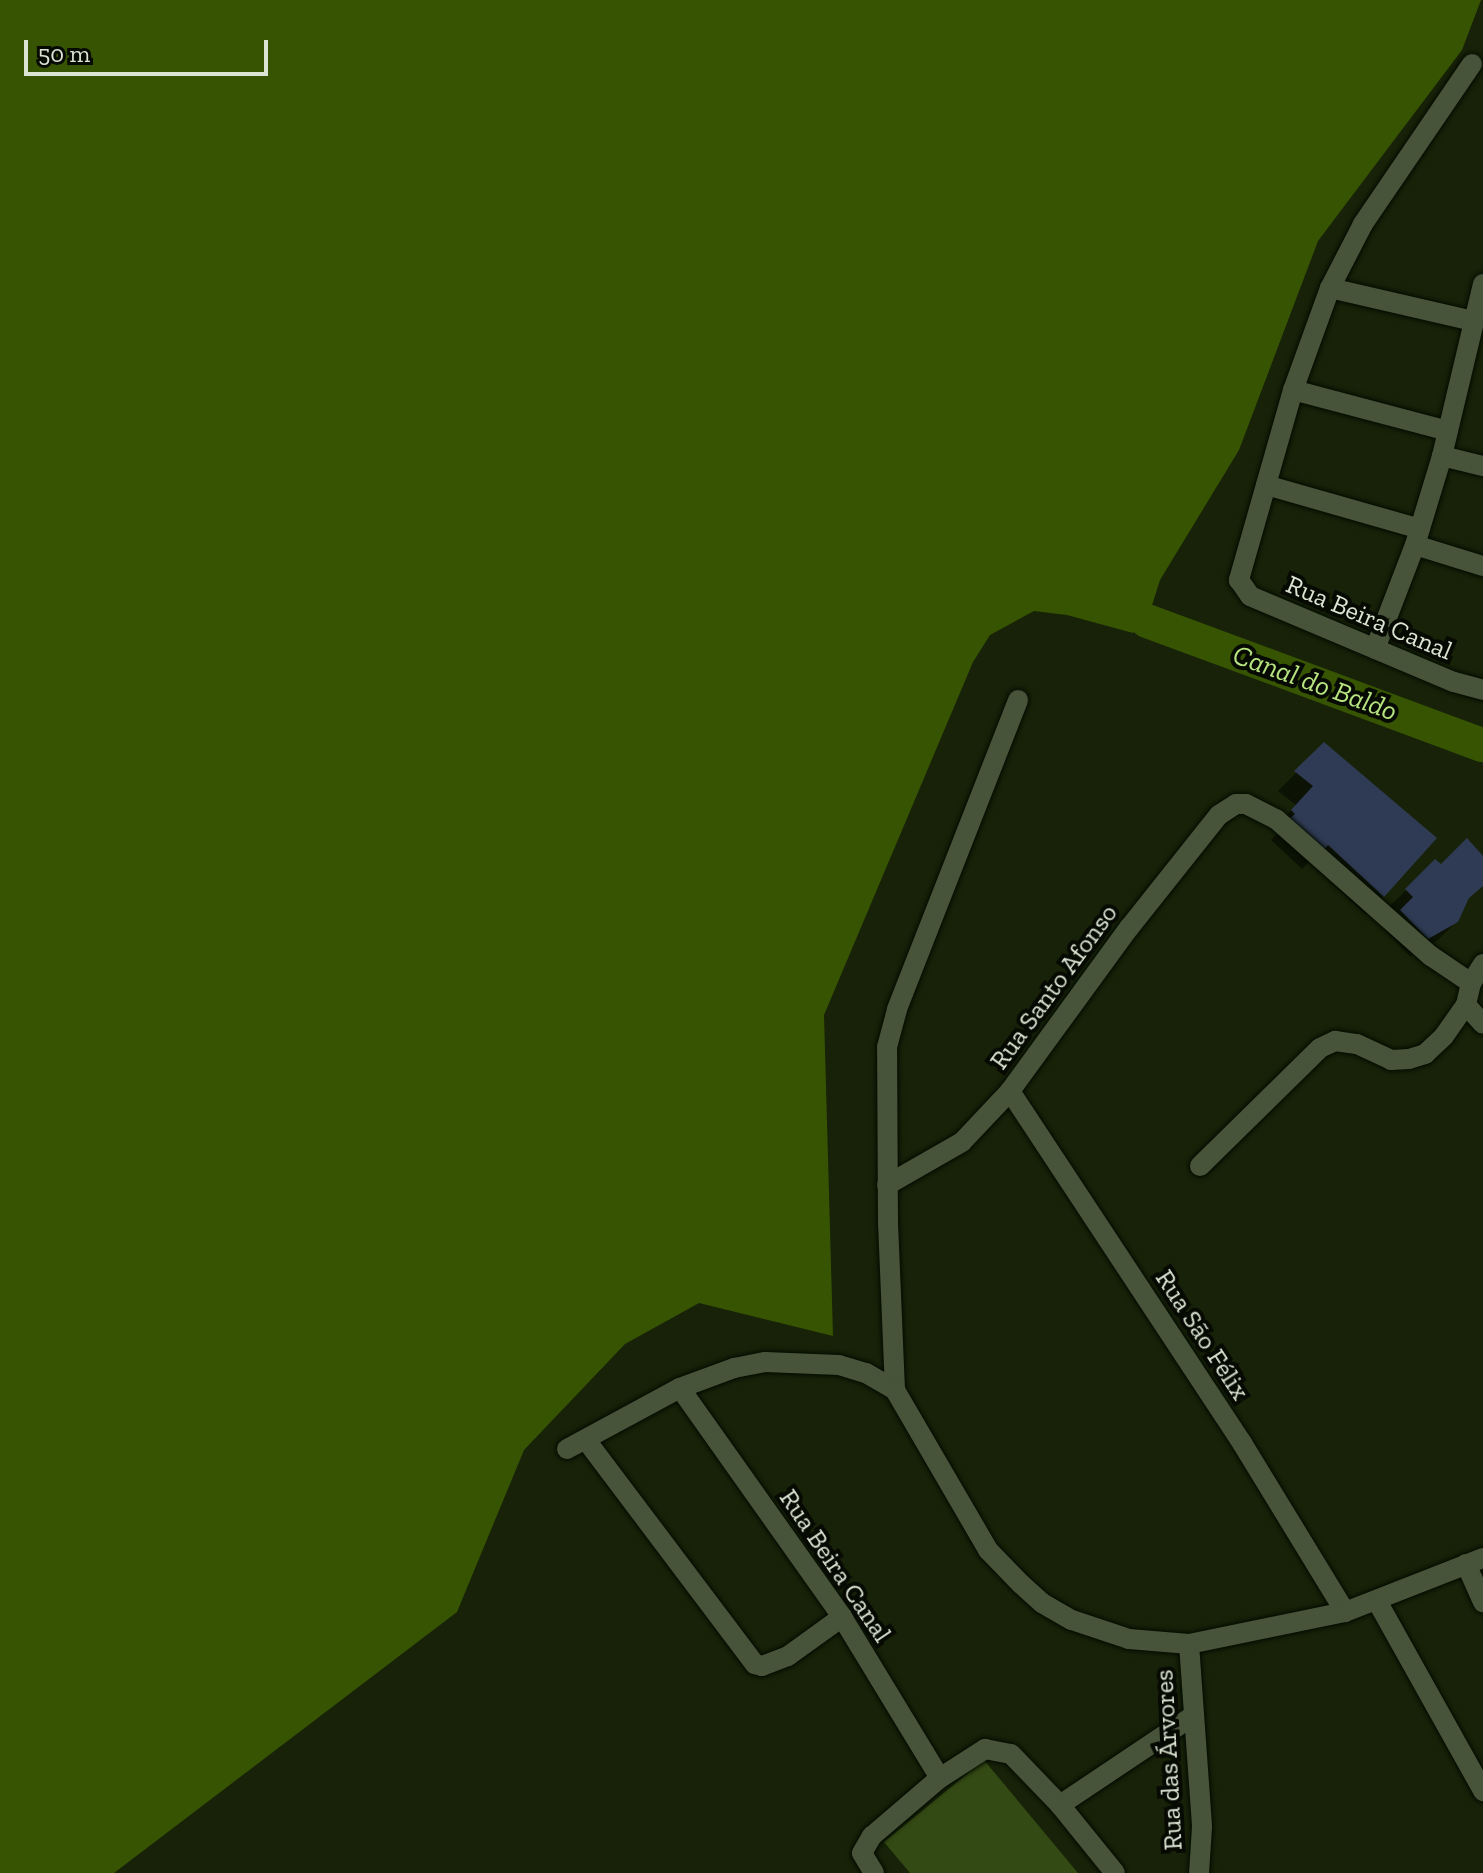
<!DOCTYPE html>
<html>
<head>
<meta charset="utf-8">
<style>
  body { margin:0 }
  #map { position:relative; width:1483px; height:1873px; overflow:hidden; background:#172208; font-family:"Zilla Slab",serif }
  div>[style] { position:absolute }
  .green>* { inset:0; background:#344a14 }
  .water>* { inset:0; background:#375403 }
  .shadow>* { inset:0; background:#0007 }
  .canal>* { height:34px; margin:-17px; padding:0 17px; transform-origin:17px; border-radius:17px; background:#375403 }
  .building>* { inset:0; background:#2f3b54 }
  .roads { filter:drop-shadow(0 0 2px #030b00) drop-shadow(0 0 2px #030b00) }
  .minor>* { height:20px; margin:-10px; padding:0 10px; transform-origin:10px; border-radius:10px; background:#475439 }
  span { translate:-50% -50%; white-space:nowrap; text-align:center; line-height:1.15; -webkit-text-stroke:8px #060a02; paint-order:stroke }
  .street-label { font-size:26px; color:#dce4d4 }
  .water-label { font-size:28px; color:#b8e581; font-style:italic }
  .scale { position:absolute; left:24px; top:40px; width:244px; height:36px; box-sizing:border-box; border:4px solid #dce4d4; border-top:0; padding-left:10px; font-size:24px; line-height:28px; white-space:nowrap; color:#dce4d4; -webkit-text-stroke:6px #060a02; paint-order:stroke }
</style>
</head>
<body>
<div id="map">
  <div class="green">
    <i style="clip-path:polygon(984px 1760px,1078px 1873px,910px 1873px,884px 1842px)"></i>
  </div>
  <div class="water">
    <i style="clip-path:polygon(0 0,1481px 0,1462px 50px,1318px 241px,1239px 450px,1160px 580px,1147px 621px,1133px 633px,1067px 615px,1034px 611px,990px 635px,973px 662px,824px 1015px,833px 1336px,699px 1303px,625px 1344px,524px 1450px,457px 1612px,114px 1873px,0 1873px)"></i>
  </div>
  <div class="shadow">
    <i style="clip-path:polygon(1324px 745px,1383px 896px,1365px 914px,1309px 862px,1302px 869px,1271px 840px,1278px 833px,1274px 829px,1296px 805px,1278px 791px)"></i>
    <i style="clip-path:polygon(1483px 859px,1483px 884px,1467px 899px,1457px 921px,1438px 940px,1410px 956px,1384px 929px,1396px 916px,1388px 908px,1435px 861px,1441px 867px)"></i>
  </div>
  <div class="canal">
    <i style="left:1147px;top:621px;width:358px;rotate:20.3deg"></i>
  </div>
  <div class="building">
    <i style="clip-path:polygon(1324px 742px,1437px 838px,1384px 897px,1328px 845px,1321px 853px,1287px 821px,1295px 814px,1291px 810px,1313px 786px,1294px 771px)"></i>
    <i style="clip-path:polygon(1467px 838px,1483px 856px,1483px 886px,1469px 898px,1458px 922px,1428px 939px,1400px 910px,1413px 897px,1405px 889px,1435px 859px,1441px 864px)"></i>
  </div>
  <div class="roads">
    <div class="minor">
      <i style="left:1472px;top:64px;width:194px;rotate:124.3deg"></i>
      <i style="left:1363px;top:224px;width:72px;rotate:117.3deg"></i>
      <i style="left:1330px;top:288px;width:109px;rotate:109.9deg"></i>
      <i style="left:1293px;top:390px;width:198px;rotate:105.9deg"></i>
      <i style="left:1239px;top:580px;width:19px;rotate:55deg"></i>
      <i style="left:1250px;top:596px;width:221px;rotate:22.9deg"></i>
      <i style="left:1454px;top:682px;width:30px;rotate:15deg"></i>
      <i style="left:1330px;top:288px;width:147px;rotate:13deg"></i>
      <i style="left:1293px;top:390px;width:160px;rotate:14.8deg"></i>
      <i style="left:1442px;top:456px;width:42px;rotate:13.7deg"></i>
      <i style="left:1266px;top:485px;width:160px;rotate:15.9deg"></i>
      <i style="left:1415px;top:545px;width:71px;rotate:17.2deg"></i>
      <i style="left:1375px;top:649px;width:111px;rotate:-69deg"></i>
      <i style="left:1415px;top:545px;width:93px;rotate:-73.1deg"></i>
      <i style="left:1442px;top:456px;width:177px;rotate:-76.6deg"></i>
      <i style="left:1483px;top:964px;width:22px;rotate:122deg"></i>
      <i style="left:1471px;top:983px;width:23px;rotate:103deg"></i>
      <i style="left:1466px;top:1005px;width:25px;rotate:48deg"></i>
      <i style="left:1010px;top:1091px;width:422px;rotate:56.6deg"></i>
      <i style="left:1242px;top:1443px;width:198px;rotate:58.6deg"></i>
      <i style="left:1200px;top:1166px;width:168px;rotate:-44.5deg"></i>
      <i style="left:1320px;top:1048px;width:17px;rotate:-25deg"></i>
      <i style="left:1335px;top:1041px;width:22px;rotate:8deg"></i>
      <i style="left:1357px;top:1044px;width:38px;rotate:25deg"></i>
      <i style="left:1391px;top:1060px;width:18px;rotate:-3deg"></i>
      <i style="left:1409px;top:1059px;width:17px;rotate:-17deg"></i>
      <i style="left:1425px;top:1054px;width:26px;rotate:-43deg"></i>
      <i style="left:1444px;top:1036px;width:38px;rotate:-55deg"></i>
      <i style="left:887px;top:1185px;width:86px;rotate:-29.8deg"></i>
      <i style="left:962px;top:1142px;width:70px;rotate:-46.7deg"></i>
      <i style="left:1010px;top:1091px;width:202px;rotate:-53.9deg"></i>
      <i style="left:1129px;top:928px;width:144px;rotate:-51.5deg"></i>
      <i style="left:1219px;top:815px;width:20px;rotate:-33deg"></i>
      <i style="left:1236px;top:804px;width:10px"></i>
      <i style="left:1246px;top:804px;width:34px;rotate:27deg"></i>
      <i style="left:1276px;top:819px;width:207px;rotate:41.5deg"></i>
      <i style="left:1431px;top:956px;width:48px;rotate:34deg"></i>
      <i style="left:680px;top:1388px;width:281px;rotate:54.7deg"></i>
      <i style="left:842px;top:1617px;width:188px;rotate:58.7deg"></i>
      <i style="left:895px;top:1390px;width:166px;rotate:-92.4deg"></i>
      <i style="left:888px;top:1224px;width:177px;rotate:-90.3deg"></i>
      <i style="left:887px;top:1047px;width:39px;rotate:-75deg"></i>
      <i style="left:897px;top:1009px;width:332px;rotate:-68.6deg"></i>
      <i style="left:586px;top:1440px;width:281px;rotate:53deg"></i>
      <i style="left:755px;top:1664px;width:7px;rotate:16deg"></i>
      <i style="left:762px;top:1666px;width:28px;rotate:-21deg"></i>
      <i style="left:788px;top:1656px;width:67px;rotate:-35.8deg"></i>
      <i style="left:567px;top:1449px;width:128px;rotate:-28.4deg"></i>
      <i style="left:680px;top:1388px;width:58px;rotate:-20.3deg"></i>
      <i style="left:734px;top:1368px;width:32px;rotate:-11deg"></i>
      <i style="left:765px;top:1362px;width:74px;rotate:2.3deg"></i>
      <i style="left:839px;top:1365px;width:28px;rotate:17deg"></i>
      <i style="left:866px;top:1373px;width:34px;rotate:30deg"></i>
      <i style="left:895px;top:1390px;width:185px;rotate:59.8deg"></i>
      <i style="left:988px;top:1550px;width:47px;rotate:45.9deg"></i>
      <i style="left:1021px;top:1584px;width:28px;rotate:42deg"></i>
      <i style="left:1042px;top:1603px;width:34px;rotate:30deg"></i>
      <i style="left:1072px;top:1620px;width:60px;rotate:18.4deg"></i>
      <i style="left:1129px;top:1639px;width:60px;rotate:4.8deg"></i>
      <i style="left:1189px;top:1644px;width:159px;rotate:-11.6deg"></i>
      <i style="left:1345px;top:1612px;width:148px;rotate:-21.4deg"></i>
      <i style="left:1466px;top:1564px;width:42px;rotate:65.9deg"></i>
      <i style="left:1377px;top:1601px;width:218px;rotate:60.8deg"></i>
      <i style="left:1189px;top:1644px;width:183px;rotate:85.9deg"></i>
      <i style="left:1202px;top:1827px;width:46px;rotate:93.7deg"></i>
      <i style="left:1060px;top:1805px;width:160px;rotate:-33.8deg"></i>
      <i style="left:874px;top:1873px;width:23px;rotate:-121deg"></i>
      <i style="left:862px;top:1853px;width:20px;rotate:-60deg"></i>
      <i style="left:872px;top:1836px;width:89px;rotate:-40.5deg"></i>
      <i style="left:940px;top:1778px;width:54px;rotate:-32.8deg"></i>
      <i style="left:985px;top:1749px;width:26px;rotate:11deg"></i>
      <i style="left:1011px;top:1754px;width:71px;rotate:46.1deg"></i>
      <i style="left:1060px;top:1805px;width:87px;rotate:51deg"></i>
    </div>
  </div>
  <div class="street-label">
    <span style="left:1369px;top:618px;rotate:23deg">Rua Beira Canal</span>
    <span style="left:1054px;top:987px;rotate:-54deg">Rua Santo Afonso</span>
    <span style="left:1202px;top:1335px;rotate:57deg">Rua São Félix</span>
    <span style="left:835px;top:1566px;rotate:56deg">Rua Beira Canal</span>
    <span style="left:1169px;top:1760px;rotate:-93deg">Rua das Árvores</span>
  </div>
  <div class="water-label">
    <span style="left:1315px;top:683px;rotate:20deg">Canal do Baldo</span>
  </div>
  <div class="scale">50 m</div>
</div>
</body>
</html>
